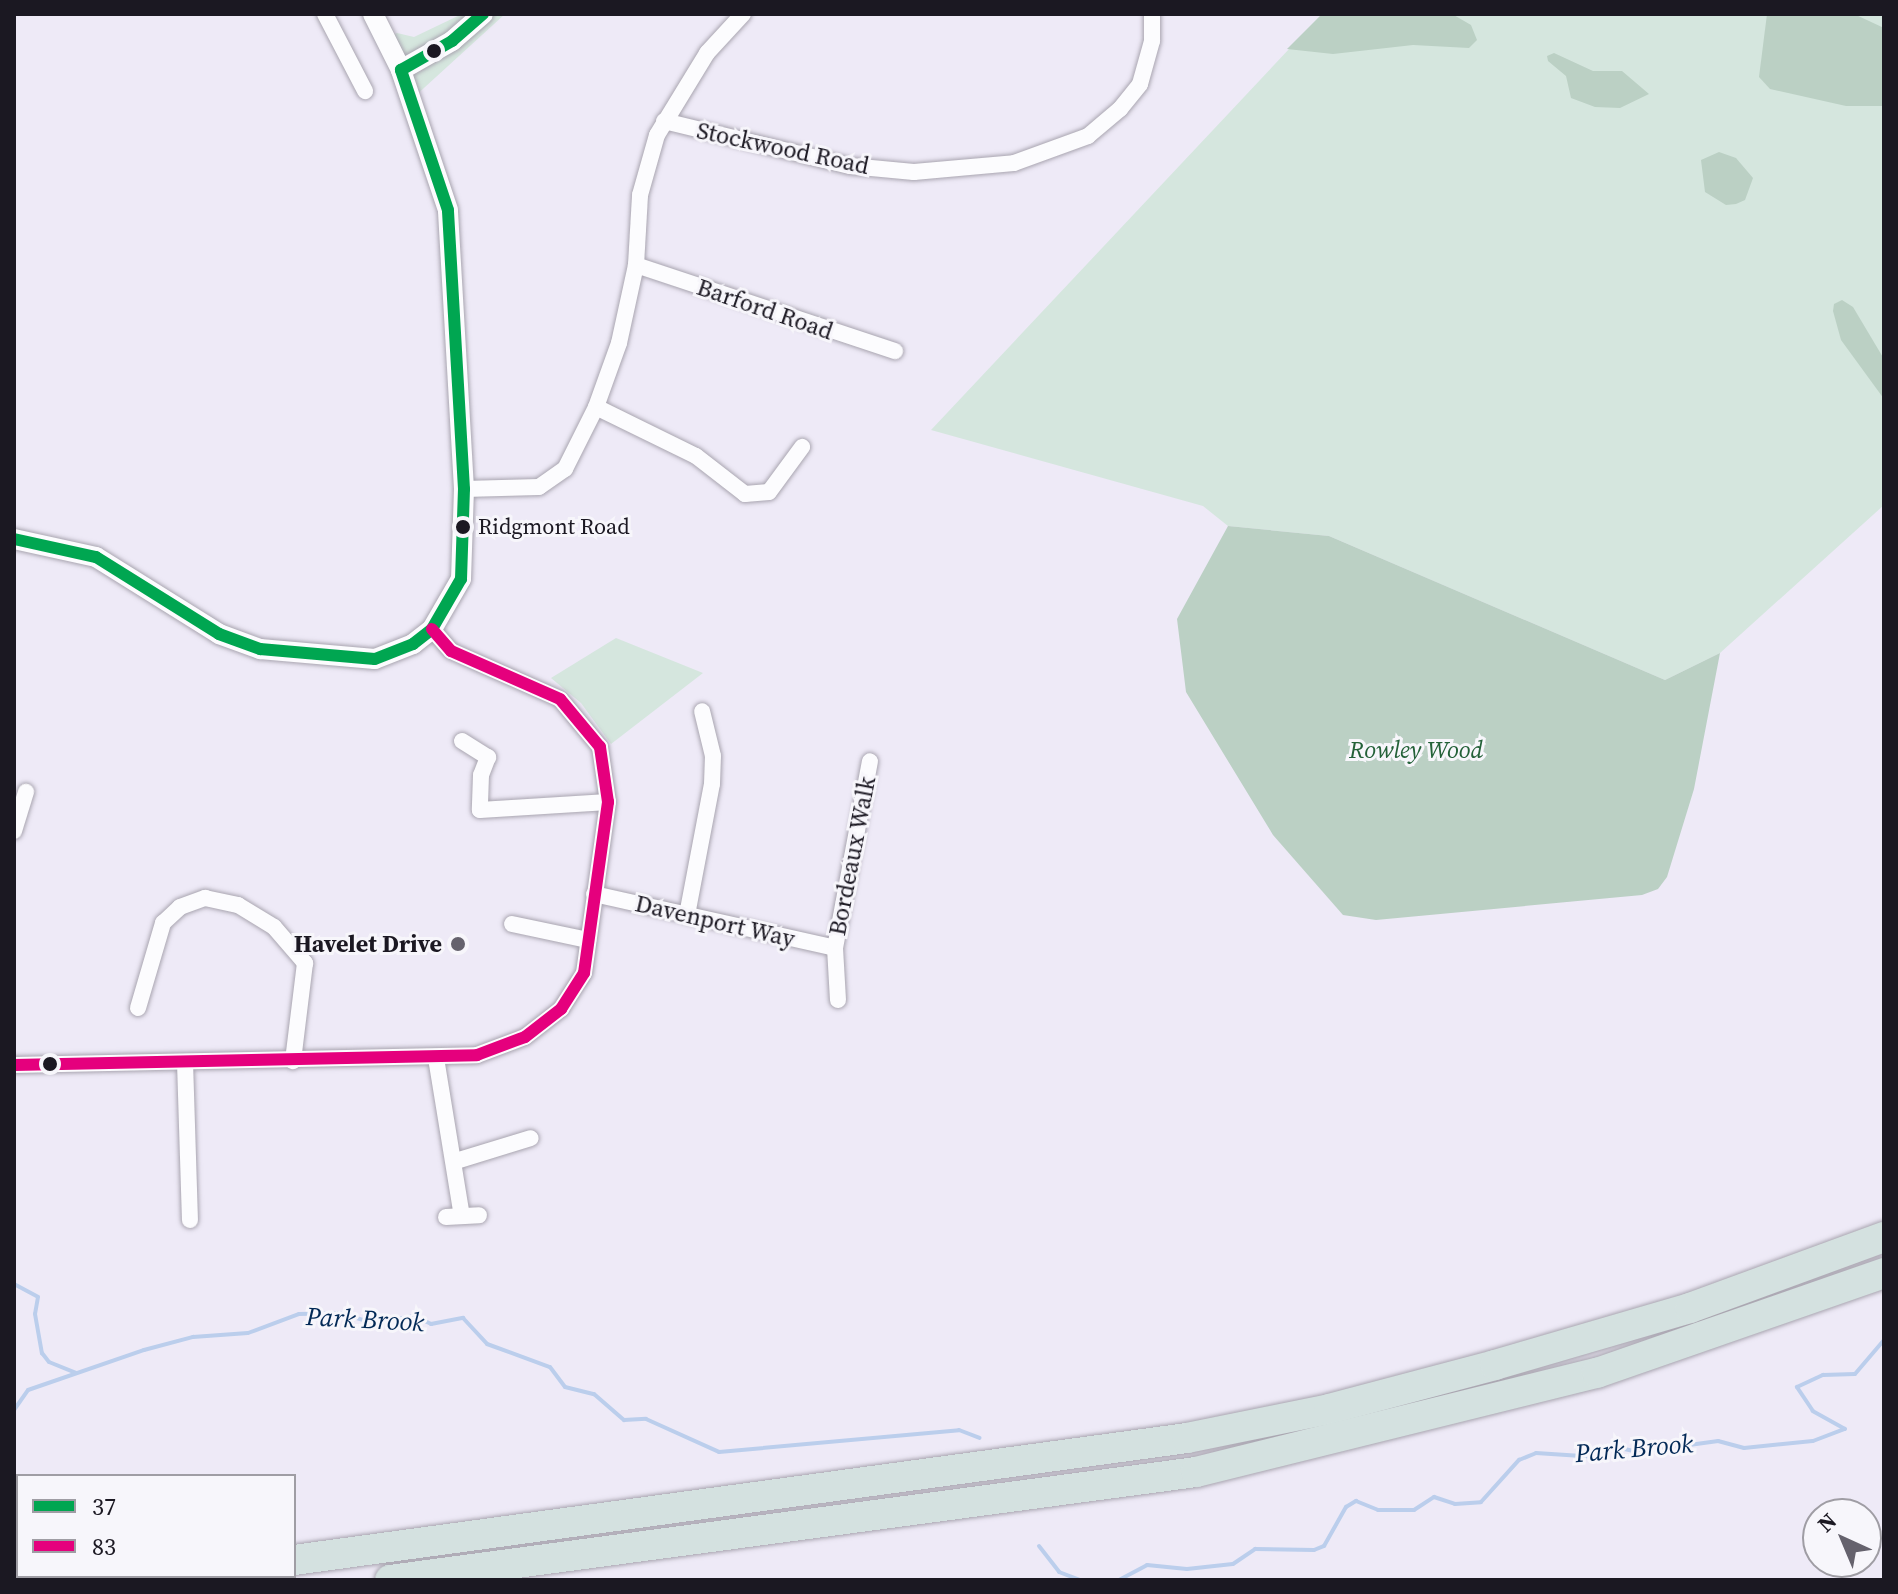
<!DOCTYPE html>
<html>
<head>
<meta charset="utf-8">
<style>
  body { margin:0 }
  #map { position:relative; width:1898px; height:1594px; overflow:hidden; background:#eeeaf7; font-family:"Source Serif 4",serif }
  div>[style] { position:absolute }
  .green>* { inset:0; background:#d5e6de }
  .forest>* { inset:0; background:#bbd0c4 }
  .stream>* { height:4px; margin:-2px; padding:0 2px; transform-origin:2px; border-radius:2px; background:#bbceec }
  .roads { filter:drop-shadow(0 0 2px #a9a5b0) drop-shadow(0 0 2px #a9a5b0) }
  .minor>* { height:16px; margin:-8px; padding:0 8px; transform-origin:8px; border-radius:8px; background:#fcfcfe }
  .tertiary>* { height:20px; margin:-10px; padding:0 10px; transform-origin:10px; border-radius:10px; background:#fcfcfe }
  .motorway>* { height:30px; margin:-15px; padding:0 15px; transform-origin:15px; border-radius:15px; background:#d4e1e0 }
  .bus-1>* { height:12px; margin:-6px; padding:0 6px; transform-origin:6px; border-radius:6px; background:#00a651 }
  .bus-2>* { height:12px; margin:-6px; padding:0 6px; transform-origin:6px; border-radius:6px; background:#e5007d }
  .dots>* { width:22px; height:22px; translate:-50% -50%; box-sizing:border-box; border:4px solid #f7f6fb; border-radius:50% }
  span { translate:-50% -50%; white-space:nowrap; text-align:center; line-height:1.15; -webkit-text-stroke:6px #f7f6fb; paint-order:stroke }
  .bus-label { font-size:22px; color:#1b1822 }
  .left { translate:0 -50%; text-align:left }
  .street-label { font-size:24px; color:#1b1822 }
  .park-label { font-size:24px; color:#236138; font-style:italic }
  .poi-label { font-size:24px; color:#1b1822; font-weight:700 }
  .right { translate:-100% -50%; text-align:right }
  .water-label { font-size:26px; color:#022956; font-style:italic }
  .frame { position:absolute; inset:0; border:16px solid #1b1822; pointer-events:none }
  .legend { position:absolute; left:16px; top:1474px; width:280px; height:104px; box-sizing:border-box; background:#f7f6fb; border:2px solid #9f9da4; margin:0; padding:10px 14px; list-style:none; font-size:24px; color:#1b1822 }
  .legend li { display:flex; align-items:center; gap:16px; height:40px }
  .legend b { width:40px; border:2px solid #9f9da4 }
  .north { position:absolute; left:1802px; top:1498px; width:80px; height:80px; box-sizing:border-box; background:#f7f6fb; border:2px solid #9f9da4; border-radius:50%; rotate:316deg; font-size:22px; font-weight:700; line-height:32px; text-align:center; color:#1b1822 }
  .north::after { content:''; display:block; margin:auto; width:28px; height:36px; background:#65626d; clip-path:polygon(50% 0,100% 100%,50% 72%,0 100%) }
</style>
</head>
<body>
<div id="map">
  <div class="green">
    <i style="clip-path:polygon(462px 14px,505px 14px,413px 98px,385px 38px,397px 33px,414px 37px)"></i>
    <i style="clip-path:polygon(1322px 14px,1884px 14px,1884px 378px,1876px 384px,1884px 399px,1884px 505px,1720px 653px,1665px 680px,1329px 536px,1228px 526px,1203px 506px,931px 430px)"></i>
    <i style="clip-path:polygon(616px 638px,703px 673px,611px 744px,581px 703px,551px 678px)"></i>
  </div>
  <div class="forest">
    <i style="clip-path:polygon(1452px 14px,1471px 25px,1477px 40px,1469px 48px,1413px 45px,1333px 54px,1287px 49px,1320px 16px)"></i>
    <i style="clip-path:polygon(1767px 14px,1854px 14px,1884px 28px,1884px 106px,1846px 106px,1770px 89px,1759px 77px)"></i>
    <i style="clip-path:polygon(1554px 53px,1593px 71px,1622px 71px,1649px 94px,1620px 108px,1595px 107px,1571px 98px,1566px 76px,1548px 61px,1547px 56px)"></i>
    <i style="clip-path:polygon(1719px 152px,1736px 158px,1753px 178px,1745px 200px,1736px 204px,1726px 205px,1705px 192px,1701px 160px)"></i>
    <i style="clip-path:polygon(1842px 300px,1853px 307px,1884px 359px,1884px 399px,1841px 340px,1833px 311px,1834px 304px)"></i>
    <i style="clip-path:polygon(1228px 526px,1329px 536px,1665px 680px,1720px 653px,1694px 789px,1667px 877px,1658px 889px,1642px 895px,1376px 920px,1343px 915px,1273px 835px,1186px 692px,1177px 619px)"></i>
  </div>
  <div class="stream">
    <i style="left:14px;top:1284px;width:27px;rotate:28deg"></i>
    <i style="left:38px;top:1297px;width:17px;rotate:100deg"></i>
    <i style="left:35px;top:1314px;width:40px;rotate:80deg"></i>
    <i style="left:42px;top:1353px;width:11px;rotate:52deg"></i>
    <i style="left:49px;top:1362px;width:29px;rotate:22deg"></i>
    <i style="left:14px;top:1410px;width:24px;rotate:-55deg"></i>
    <i style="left:28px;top:1390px;width:123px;rotate:-19deg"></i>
    <i style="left:144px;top:1350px;width:51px;rotate:-14.9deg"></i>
    <i style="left:193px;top:1337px;width:55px;rotate:-4.2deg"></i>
    <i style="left:248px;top:1333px;width:54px;rotate:-20.4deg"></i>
    <i style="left:299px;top:1314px;width:41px;rotate:-1.4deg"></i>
    <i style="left:340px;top:1313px;width:34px;rotate:17deg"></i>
    <i style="left:373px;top:1323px;width:42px;rotate:-9.7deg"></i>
    <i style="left:414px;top:1316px;width:19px;rotate:25deg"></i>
    <i style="left:431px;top:1324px;width:33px;rotate:-11deg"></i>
    <i style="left:463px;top:1318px;width:35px;rotate:47deg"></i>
    <i style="left:487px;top:1344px;width:67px;rotate:20.1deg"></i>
    <i style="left:550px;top:1367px;width:25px;rotate:53deg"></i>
    <i style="left:565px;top:1387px;width:30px;rotate:14deg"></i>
    <i style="left:594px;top:1394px;width:40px;rotate:41deg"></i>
    <i style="left:624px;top:1420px;width:22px;rotate:-3deg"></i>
    <i style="left:646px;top:1419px;width:80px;rotate:24.3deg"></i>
    <i style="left:719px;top:1452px;width:241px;rotate:-5.2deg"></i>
    <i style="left:959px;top:1430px;width:22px;rotate:21deg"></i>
    <i style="left:1039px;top:1546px;width:33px;rotate:52deg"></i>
    <i style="left:1059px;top:1572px;width:22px;rotate:21deg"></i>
    <i style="left:1119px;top:1580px;width:32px;rotate:-28deg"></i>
    <i style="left:1147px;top:1565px;width:40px;rotate:5.7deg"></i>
    <i style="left:1187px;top:1569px;width:46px;rotate:-6.2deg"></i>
    <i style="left:1233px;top:1564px;width:27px;rotate:-34deg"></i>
    <i style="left:1255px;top:1549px;width:59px;rotate:1deg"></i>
    <i style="left:1314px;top:1550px;width:11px;rotate:-22deg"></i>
    <i style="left:1324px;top:1546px;width:45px;rotate:-60.6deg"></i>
    <i style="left:1346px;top:1507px;width:12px;rotate:-31deg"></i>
    <i style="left:1356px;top:1501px;width:24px;rotate:22deg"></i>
    <i style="left:1378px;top:1510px;width:36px"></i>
    <i style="left:1414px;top:1510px;width:24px;rotate:-33deg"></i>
    <i style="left:1434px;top:1497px;width:22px;rotate:18deg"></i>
    <i style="left:1455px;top:1504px;width:26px;rotate:-4deg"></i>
    <i style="left:1481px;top:1502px;width:57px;rotate:-47.9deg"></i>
    <i style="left:1519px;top:1460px;width:18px;rotate:-22deg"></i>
    <i style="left:1536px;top:1453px;width:61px;rotate:3.8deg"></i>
    <i style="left:1597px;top:1457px;width:21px;rotate:-29deg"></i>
    <i style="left:1615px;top:1447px;width:24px;rotate:12deg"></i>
    <i style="left:1638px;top:1452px;width:81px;rotate:-7.8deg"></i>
    <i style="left:1718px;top:1441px;width:27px;rotate:15deg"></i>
    <i style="left:1744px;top:1448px;width:69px;rotate:-5.8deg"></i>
    <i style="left:1813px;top:1441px;width:34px;rotate:-21deg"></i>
    <i style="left:1845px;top:1429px;width:37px;rotate:-151deg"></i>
    <i style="left:1813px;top:1411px;width:29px;rotate:-124deg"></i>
    <i style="left:1797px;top:1387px;width:29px;rotate:-25deg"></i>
    <i style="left:1823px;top:1375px;width:32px;rotate:-2deg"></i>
    <i style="left:1855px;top:1374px;width:45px;rotate:-49.5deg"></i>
  </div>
  <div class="roads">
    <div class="minor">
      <i style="left:325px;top:14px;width:87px;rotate:62.5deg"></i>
      <i style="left:664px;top:121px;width:191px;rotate:13.6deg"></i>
      <i style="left:850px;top:166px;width:64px;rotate:5.4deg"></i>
      <i style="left:914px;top:172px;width:100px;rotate:-5.1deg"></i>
      <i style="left:1014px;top:163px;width:79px;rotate:-20deg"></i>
      <i style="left:1088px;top:136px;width:42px;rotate:-40.2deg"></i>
      <i style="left:1120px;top:109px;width:32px;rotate:-51deg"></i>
      <i style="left:1140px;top:84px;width:45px;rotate:-74.4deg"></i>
      <i style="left:1152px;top:41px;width:27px;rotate:-90deg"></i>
      <i style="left:636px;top:265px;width:273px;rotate:18.4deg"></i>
      <i style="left:596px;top:407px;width:111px;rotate:26.1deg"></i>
      <i style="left:696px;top:456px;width:62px;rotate:37.8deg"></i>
      <i style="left:745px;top:494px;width:24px;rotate:-5deg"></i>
      <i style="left:769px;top:492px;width:56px;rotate:-53.7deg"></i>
      <i style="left:464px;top:489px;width:75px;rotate:-1.5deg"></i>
      <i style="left:539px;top:487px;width:32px;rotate:-35deg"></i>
      <i style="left:565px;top:469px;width:69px;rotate:-63.4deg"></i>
      <i style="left:596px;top:407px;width:68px;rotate:-70.2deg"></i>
      <i style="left:619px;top:343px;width:80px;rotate:-77.7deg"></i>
      <i style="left:636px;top:265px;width:70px;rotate:-86.7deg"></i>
      <i style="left:640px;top:195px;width:62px;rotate:-74.2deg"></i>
      <i style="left:657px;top:135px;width:96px;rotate:-58.6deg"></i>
      <i style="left:707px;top:53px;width:53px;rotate:-47.3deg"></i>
      <i style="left:462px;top:741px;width:31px;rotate:32deg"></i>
      <i style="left:488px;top:757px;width:19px;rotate:111deg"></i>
      <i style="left:481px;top:775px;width:35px;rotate:92deg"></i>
      <i style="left:480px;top:810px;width:128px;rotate:-3.6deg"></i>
      <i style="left:14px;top:831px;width:41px;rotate:-72.9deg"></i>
      <i style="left:594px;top:894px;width:247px;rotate:12.6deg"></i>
      <i style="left:687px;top:915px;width:133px;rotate:-79.2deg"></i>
      <i style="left:712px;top:784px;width:28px;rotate:-88deg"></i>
      <i style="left:713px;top:756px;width:46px;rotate:-103.7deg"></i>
      <i style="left:512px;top:924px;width:78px;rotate:11.9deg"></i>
      <i style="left:838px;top:1000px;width:52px;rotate:-93.3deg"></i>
      <i style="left:835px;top:948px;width:190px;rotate:-79.4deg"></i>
      <i style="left:138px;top:1008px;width:89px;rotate:-73.6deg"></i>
      <i style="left:163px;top:923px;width:23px;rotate:-43deg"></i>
      <i style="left:180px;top:907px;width:27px;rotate:-20deg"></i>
      <i style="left:205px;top:898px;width:34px;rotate:12deg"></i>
      <i style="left:238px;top:905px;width:42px;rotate:31.4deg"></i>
      <i style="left:274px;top:927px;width:48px;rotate:49.3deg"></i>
      <i style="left:305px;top:963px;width:99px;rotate:97deg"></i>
      <i style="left:436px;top:1058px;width:160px;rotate:80.7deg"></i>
      <i style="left:185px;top:1062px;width:158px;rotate:88.2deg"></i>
      <i style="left:14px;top:1065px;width:463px;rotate:-1.2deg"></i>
      <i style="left:477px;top:1055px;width:51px;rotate:-20.6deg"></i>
      <i style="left:525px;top:1037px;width:46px;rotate:-37.9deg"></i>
      <i style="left:561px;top:1009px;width:43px;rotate:-57.4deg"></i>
      <i style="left:584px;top:973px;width:173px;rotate:-82deg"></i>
      <i style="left:608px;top:802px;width:56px;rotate:-98.3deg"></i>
      <i style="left:600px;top:747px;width:62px;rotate:-129.8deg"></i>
      <i style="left:560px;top:699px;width:119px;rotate:-156.2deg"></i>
      <i style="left:451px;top:651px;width:29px;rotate:-131deg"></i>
      <i style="left:456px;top:1161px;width:78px;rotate:-17deg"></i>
      <i style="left:446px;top:1217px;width:33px;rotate:-3deg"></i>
    </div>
    <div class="tertiary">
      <i style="left:373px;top:14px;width:63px;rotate:63.4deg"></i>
      <i style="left:14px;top:539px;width:84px;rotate:12.4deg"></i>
      <i style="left:96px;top:557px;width:145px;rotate:32deg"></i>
      <i style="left:219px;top:634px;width:44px;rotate:20.1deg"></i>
      <i style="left:260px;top:649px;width:115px;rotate:5deg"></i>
      <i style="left:375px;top:659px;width:41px;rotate:-21.5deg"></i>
      <i style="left:413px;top:644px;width:24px;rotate:-38deg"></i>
      <i style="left:432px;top:629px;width:58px;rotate:-59.9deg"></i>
      <i style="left:461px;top:579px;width:90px;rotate:-88.1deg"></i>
      <i style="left:464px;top:489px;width:279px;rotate:-93.3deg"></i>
      <i style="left:448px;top:210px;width:148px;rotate:-108.6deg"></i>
      <i style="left:401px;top:70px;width:59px;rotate:-29.6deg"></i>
      <i style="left:452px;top:41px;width:41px;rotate:-41.1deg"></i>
    </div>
    <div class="motorway">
      <i style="left:294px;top:1560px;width:901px;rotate:-7.78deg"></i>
      <i style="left:1187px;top:1438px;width:145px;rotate:-11.5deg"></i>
      <i style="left:1329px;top:1409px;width:172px;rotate:-14.8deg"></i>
      <i style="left:1495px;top:1365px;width:203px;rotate:-16.3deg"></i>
      <i style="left:1690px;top:1308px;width:207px;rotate:-20.1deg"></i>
      <i style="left:195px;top:1580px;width:19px;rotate:-12deg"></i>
      <i style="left:390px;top:1580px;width:813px;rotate:-7.63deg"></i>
      <i style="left:1196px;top:1472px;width:413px;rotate:-13.9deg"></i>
      <i style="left:1597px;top:1373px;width:304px;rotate:-19.2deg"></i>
    </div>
  </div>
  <div class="bus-1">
    <i style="left:14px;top:539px;width:84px;rotate:12.4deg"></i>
    <i style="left:96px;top:557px;width:145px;rotate:32deg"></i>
    <i style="left:219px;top:634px;width:44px;rotate:20.1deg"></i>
    <i style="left:260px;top:649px;width:115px;rotate:5deg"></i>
    <i style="left:375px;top:659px;width:41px;rotate:-21.5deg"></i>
    <i style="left:413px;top:644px;width:24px;rotate:-38deg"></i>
    <i style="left:432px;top:629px;width:58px;rotate:-59.9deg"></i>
    <i style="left:461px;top:579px;width:90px;rotate:-88.1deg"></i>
    <i style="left:464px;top:489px;width:279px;rotate:-93.3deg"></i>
    <i style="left:448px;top:210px;width:148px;rotate:-108.6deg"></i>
    <i style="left:401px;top:70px;width:59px;rotate:-29.6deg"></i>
    <i style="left:452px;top:41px;width:41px;rotate:-41.1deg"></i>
  </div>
  <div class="bus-2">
    <i style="left:14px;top:1065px;width:463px;rotate:-1.2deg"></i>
    <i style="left:477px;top:1055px;width:51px;rotate:-20.6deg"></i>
    <i style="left:525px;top:1037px;width:46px;rotate:-37.9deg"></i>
    <i style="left:561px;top:1009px;width:43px;rotate:-57.4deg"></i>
    <i style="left:584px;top:973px;width:173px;rotate:-82deg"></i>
    <i style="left:608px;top:802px;width:56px;rotate:-98.3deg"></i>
    <i style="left:600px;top:747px;width:62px;rotate:-129.8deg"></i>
    <i style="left:560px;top:699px;width:119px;rotate:-156.2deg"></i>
    <i style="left:451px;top:651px;width:29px;rotate:-131deg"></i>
  </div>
  <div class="dots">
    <i style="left:434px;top:51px;background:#1b1822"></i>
    <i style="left:463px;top:527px;background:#1b1822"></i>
    <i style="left:458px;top:944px;background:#65626d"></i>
    <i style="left:50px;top:1064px;background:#1b1822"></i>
  </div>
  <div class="bus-label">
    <span class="left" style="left:478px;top:527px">Ridgmont Road</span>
  </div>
  <div class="street-label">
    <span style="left:783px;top:148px;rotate:12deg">Stockwood Road</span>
    <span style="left:765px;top:309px;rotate:19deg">Barford Road</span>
    <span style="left:852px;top:856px;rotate:-79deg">Bordeaux Walk</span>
    <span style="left:715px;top:921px;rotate:13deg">Davenport Way</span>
  </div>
  <div class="park-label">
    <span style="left:1416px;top:750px">Rowley Wood</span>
  </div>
  <div class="poi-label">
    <span class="right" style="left:442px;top:944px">Havelet Drive</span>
  </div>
  <div class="water-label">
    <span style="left:365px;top:1320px;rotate:3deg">Park Brook</span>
    <span style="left:1634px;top:1449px;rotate:-5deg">Park Brook</span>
  </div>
  <div class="frame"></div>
  <ul class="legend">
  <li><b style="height:10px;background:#00a651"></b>37</li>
  <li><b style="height:10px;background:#e5007d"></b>83</li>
  </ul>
  <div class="north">N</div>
</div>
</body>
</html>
